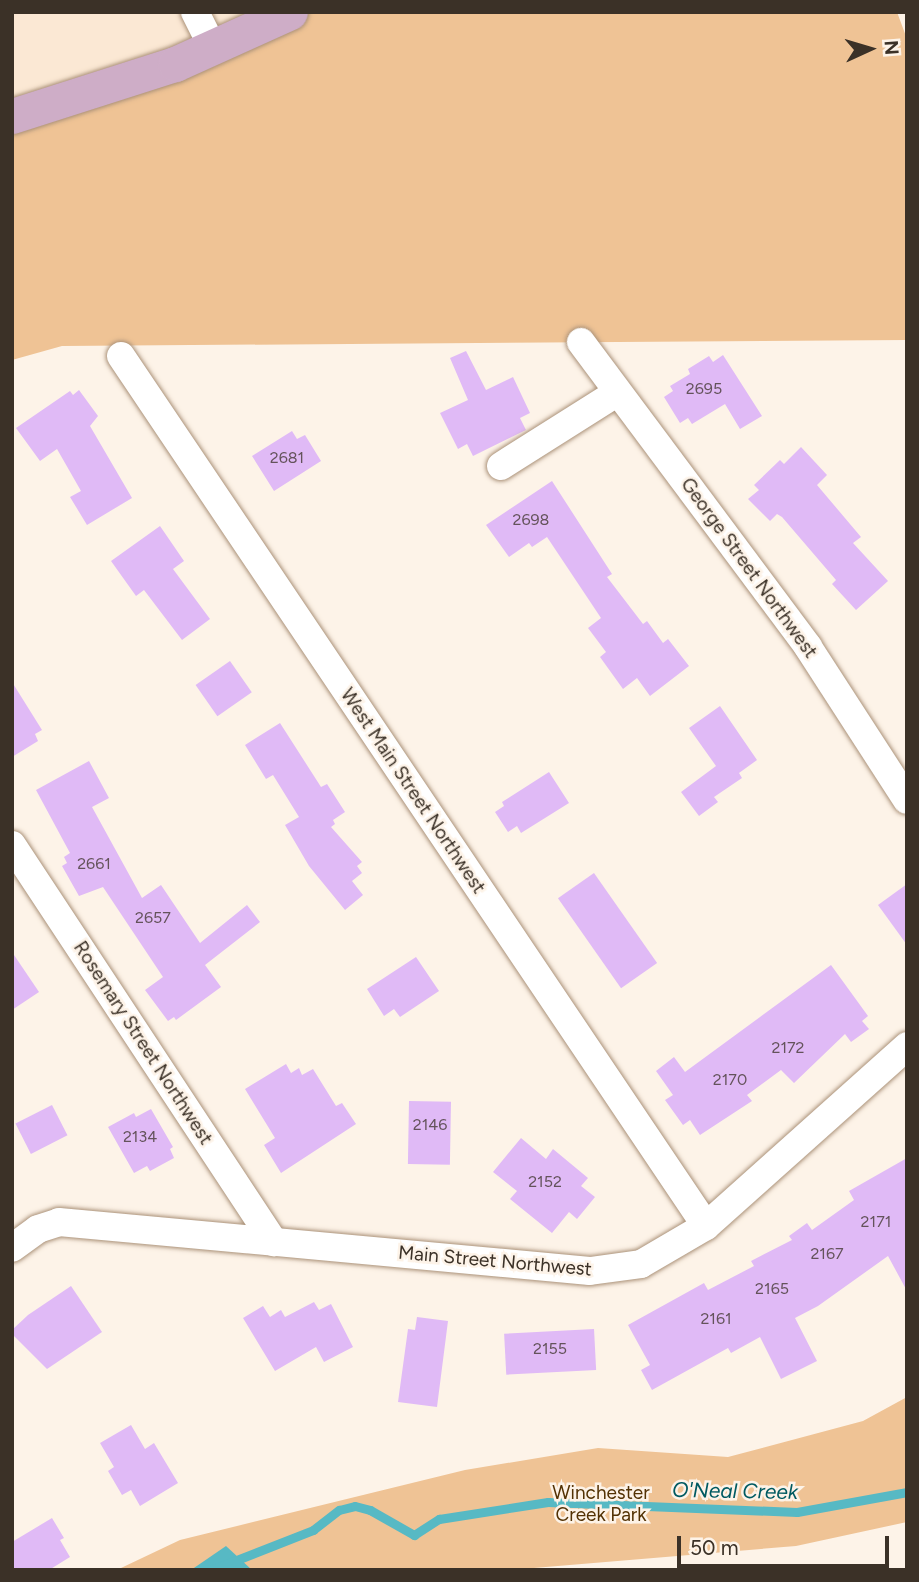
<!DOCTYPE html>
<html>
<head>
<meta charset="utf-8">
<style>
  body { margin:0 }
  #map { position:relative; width:919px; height:1582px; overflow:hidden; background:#fdf3e8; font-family:Figtree,sans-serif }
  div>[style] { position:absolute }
  .built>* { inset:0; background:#fbe8d4 }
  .green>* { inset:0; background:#efc395 }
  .water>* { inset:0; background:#57b9c4 }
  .stream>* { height:9px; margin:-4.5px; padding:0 4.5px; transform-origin:4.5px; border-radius:4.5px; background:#57b9c4 }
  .building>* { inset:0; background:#e0baf6; transform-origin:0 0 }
  .roads { filter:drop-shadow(0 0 2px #ab9279) drop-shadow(0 0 2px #ab9279) }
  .minor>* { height:28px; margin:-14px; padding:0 14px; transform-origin:14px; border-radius:14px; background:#fff }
  .major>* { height:35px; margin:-17.5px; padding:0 17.5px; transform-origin:17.5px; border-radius:17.5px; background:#ceadc7 }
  span { translate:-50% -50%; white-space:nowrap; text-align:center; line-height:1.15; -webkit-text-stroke:5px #fdf3e8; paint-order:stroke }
  .number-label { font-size:16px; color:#64535b }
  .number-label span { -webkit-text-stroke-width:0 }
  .street-label { font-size:19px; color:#3b3127 }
  .park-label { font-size:19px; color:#533204 }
  .water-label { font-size:21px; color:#005a61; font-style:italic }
  .frame { position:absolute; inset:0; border:14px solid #3b3127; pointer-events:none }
  .north { position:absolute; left:835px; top:14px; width:70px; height:70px; -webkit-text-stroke:5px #fdf3e8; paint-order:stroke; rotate:86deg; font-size:19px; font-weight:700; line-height:28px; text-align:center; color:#3b3127 }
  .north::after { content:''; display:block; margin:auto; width:24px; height:32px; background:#3b3127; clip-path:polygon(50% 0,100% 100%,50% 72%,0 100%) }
  .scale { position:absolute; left:677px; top:1536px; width:212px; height:32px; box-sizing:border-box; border:4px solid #3b3127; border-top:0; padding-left:9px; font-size:21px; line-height:24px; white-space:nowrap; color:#3b3127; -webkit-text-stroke:5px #fdf3e8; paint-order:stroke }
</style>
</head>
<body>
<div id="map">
  <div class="built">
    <i style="clip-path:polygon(12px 12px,258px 12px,12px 115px)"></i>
  </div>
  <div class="green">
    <i style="clip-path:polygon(258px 12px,897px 12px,907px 39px,907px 340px,62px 346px,12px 360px,12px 115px)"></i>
    <i style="clip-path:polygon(907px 1397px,907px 1522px,796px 1546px,510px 1570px,121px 1568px,180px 1540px,465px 1470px,598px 1448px,728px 1457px,863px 1421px)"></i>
  </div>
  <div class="water">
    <i style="clip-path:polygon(226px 1546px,252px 1570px,191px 1570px)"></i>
  </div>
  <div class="stream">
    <i style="left:211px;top:1570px;width:110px;rotate:-21.4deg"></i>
    <i style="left:313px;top:1530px;width:33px;rotate:-38deg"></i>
    <i style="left:339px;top:1510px;width:16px;rotate:-14deg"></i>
    <i style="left:355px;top:1506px;width:16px;rotate:15deg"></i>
    <i style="left:370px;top:1510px;width:51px;rotate:29.6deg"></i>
    <i style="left:414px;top:1535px;width:30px;rotate:-33deg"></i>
    <i style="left:439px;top:1519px;width:110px;rotate:-8.9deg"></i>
    <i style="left:548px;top:1502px;width:249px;rotate:2.3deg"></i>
    <i style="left:797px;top:1512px;width:112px;rotate:-10.3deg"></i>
  </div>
  <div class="building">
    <i style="clip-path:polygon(466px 351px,486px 390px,513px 377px,530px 413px,520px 418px,526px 430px,473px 456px,467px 444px,458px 449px,440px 413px,468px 400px,450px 358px)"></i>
    <i style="clip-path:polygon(723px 355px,762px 416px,740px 429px,725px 404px,692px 424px,688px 418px,680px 423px,664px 397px,673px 391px,670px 386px,690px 374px,688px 369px,709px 356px,713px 362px)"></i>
    <i style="clip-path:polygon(79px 390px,98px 416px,90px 426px,132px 498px,87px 525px,70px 497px,81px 491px,57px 449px,40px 461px,16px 428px,70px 391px,73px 395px)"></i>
    <i style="clip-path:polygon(292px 431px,297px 439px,305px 435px,321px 461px,274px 491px,252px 456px)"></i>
    <i style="clip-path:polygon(801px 447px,827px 475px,817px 485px,861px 537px,853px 543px,888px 581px,856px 610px,832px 584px,836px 580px,782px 517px,777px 514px,770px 521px,748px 499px,759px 490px,754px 485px,780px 460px,784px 464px)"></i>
    <i style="clip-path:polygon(552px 481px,612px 574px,607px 577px,643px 624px,647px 621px,663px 643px,668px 639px,689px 666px,650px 696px,637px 678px,623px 689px,600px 657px,606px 652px,588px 628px,601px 618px,547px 537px,532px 547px,529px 543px,509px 557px,486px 525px)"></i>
    <i style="clip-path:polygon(160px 526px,184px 561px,173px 569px,210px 619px,182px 640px,144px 590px,136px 596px,111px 561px)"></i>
    <i style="left:230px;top:661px;width:38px;height:42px;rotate:55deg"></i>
    <i style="clip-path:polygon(12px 682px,42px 730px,35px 734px,38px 741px,12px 757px)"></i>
    <i style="clip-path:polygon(720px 706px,757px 760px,739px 773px,742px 778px,714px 797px,718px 802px,699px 816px,681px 792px,716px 766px,689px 728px)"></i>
    <i style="clip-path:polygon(280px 723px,321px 787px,327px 784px,345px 812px,333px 820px,335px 824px,331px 827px,362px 862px,357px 866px,362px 873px,352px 881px,363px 895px,345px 910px,309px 866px,285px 825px,299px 817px,273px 775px,266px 779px,245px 745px)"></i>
    <i style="clip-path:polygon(89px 761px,109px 798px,92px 807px,142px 898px,161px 885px,200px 943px,247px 905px,260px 922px,205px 965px,221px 987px,176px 1020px,174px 1017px,168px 1021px,145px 990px,163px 977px,103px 887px,79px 896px,62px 866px,67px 863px,64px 857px,70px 853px,36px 790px)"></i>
    <i style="clip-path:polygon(549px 772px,569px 803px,521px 833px,517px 826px,508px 832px,495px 812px,504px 806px,502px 802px)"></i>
    <i style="left:594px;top:873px;width:110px;height:44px;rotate:55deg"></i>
    <i style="clip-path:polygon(907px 884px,907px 945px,878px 905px)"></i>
    <i style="clip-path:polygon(12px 952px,39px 992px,12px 1010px)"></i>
    <i style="clip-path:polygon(416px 957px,439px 991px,400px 1017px,394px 1009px,384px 1016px,367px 989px)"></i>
    <i style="clip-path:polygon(831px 965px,868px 1016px,862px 1021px,869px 1029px,851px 1042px,845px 1034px,794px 1083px,781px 1070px,747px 1095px,752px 1101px,700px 1135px,690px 1120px,683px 1125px,665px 1100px,673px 1095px,656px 1071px,674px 1057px,685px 1072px)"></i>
    <i style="clip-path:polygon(286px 1064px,291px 1073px,299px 1068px,302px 1075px,313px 1069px,336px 1106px,342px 1103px,356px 1124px,281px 1173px,264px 1145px,275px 1138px,245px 1089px)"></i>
    <i style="left:409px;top:1101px;width:42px;height:63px;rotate:1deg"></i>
    <i style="left:52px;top:1105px;width:34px;height:41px;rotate:63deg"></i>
    <i style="clip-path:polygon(151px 1109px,173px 1147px,170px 1149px,174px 1158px,150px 1171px,147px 1166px,134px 1173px,108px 1127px,134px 1113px,136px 1117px)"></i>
    <i style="clip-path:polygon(521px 1138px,546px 1159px,553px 1149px,588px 1178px,581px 1186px,595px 1197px,577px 1219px,569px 1212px,552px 1233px,510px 1199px,517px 1191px,493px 1172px)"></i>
    <i style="clip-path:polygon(907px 1158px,907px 1291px,888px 1256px,818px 1306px,795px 1318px,817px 1361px,781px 1379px,760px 1337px,731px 1353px,728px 1348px,652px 1390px,641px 1370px,650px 1365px,628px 1325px,704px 1283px,708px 1290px,754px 1266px,751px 1261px,792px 1240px,789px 1236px,807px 1223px,812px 1230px,854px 1200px,849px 1191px)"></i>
    <i style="clip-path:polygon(71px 1286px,102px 1332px,47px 1369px,12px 1334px,12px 1330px,28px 1315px)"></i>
    <i style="clip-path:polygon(314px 1302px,319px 1310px,331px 1304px,353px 1347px,324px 1362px,316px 1347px,275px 1371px,243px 1318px,263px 1306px,270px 1317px,281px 1310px,285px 1317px)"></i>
    <i style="clip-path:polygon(417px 1317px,448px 1321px,437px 1407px,398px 1402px,408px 1329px,415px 1330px)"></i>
    <i style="left:594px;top:1329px;width:41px;height:90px;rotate:87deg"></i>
    <i style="clip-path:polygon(131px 1425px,145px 1449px,154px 1443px,178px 1483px,140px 1506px,131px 1490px,122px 1495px,108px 1471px,114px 1467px,100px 1443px)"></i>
    <i style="clip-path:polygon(52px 1518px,64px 1538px,60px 1540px,70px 1557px,49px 1570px,12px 1570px,12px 1542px)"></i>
  </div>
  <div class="roads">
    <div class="minor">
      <i style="left:195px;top:12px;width:40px;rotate:63.4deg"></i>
      <i style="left:581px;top:342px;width:380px;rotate:53.3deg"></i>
      <i style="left:808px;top:647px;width:182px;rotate:57.1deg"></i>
      <i style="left:121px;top:356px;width:1048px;rotate:56.08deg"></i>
      <i style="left:501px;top:466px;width:138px;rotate:-32.3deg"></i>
      <i style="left:12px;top:845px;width:476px;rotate:56.6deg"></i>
      <i style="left:12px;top:1248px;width:32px;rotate:-36deg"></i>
      <i style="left:38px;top:1229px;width:22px;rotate:-18deg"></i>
      <i style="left:59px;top:1222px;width:533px;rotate:5.27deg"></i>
      <i style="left:590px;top:1271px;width:51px;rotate:-7.8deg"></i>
      <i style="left:641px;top:1264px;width:75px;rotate:-30.3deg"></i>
      <i style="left:706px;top:1226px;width:270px;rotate:-41.8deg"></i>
    </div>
    <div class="major">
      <i style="left:12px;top:116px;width:171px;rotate:-17.7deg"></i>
      <i style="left:175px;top:64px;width:126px;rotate:-24.3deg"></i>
    </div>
  </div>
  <div class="number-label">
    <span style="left:704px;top:389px">2695</span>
    <span style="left:287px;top:458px">2681</span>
    <span style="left:531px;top:520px">2698</span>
    <span style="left:94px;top:864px">2661</span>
    <span style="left:153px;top:918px">2657</span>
    <span style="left:788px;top:1048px">2172</span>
    <span style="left:730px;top:1080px">2170</span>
    <span style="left:430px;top:1125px">2146</span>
    <span style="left:140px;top:1137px">2134</span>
    <span style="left:545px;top:1182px">2152</span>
    <span style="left:876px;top:1222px">2171</span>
    <span style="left:827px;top:1254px">2167</span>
    <span style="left:772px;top:1289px">2165</span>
    <span style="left:716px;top:1319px">2161</span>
    <span style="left:550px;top:1349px">2155</span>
  </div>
  <div class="street-label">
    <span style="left:749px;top:568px;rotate:54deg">George Street Northwest</span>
    <span style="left:413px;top:791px;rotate:56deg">West Main Street Northwest</span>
    <span style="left:143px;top:1043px;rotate:57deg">Rosemary Street Northwest</span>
    <span style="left:495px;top:1261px;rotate:5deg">Main Street Northwest</span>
  </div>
  <div class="park-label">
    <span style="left:601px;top:1504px">Winchester<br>Creek Park</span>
  </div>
  <div class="water-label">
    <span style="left:735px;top:1491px;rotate:1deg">O'Neal Creek</span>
  </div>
  <div class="frame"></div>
  <div class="north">N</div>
  <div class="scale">50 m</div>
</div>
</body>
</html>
